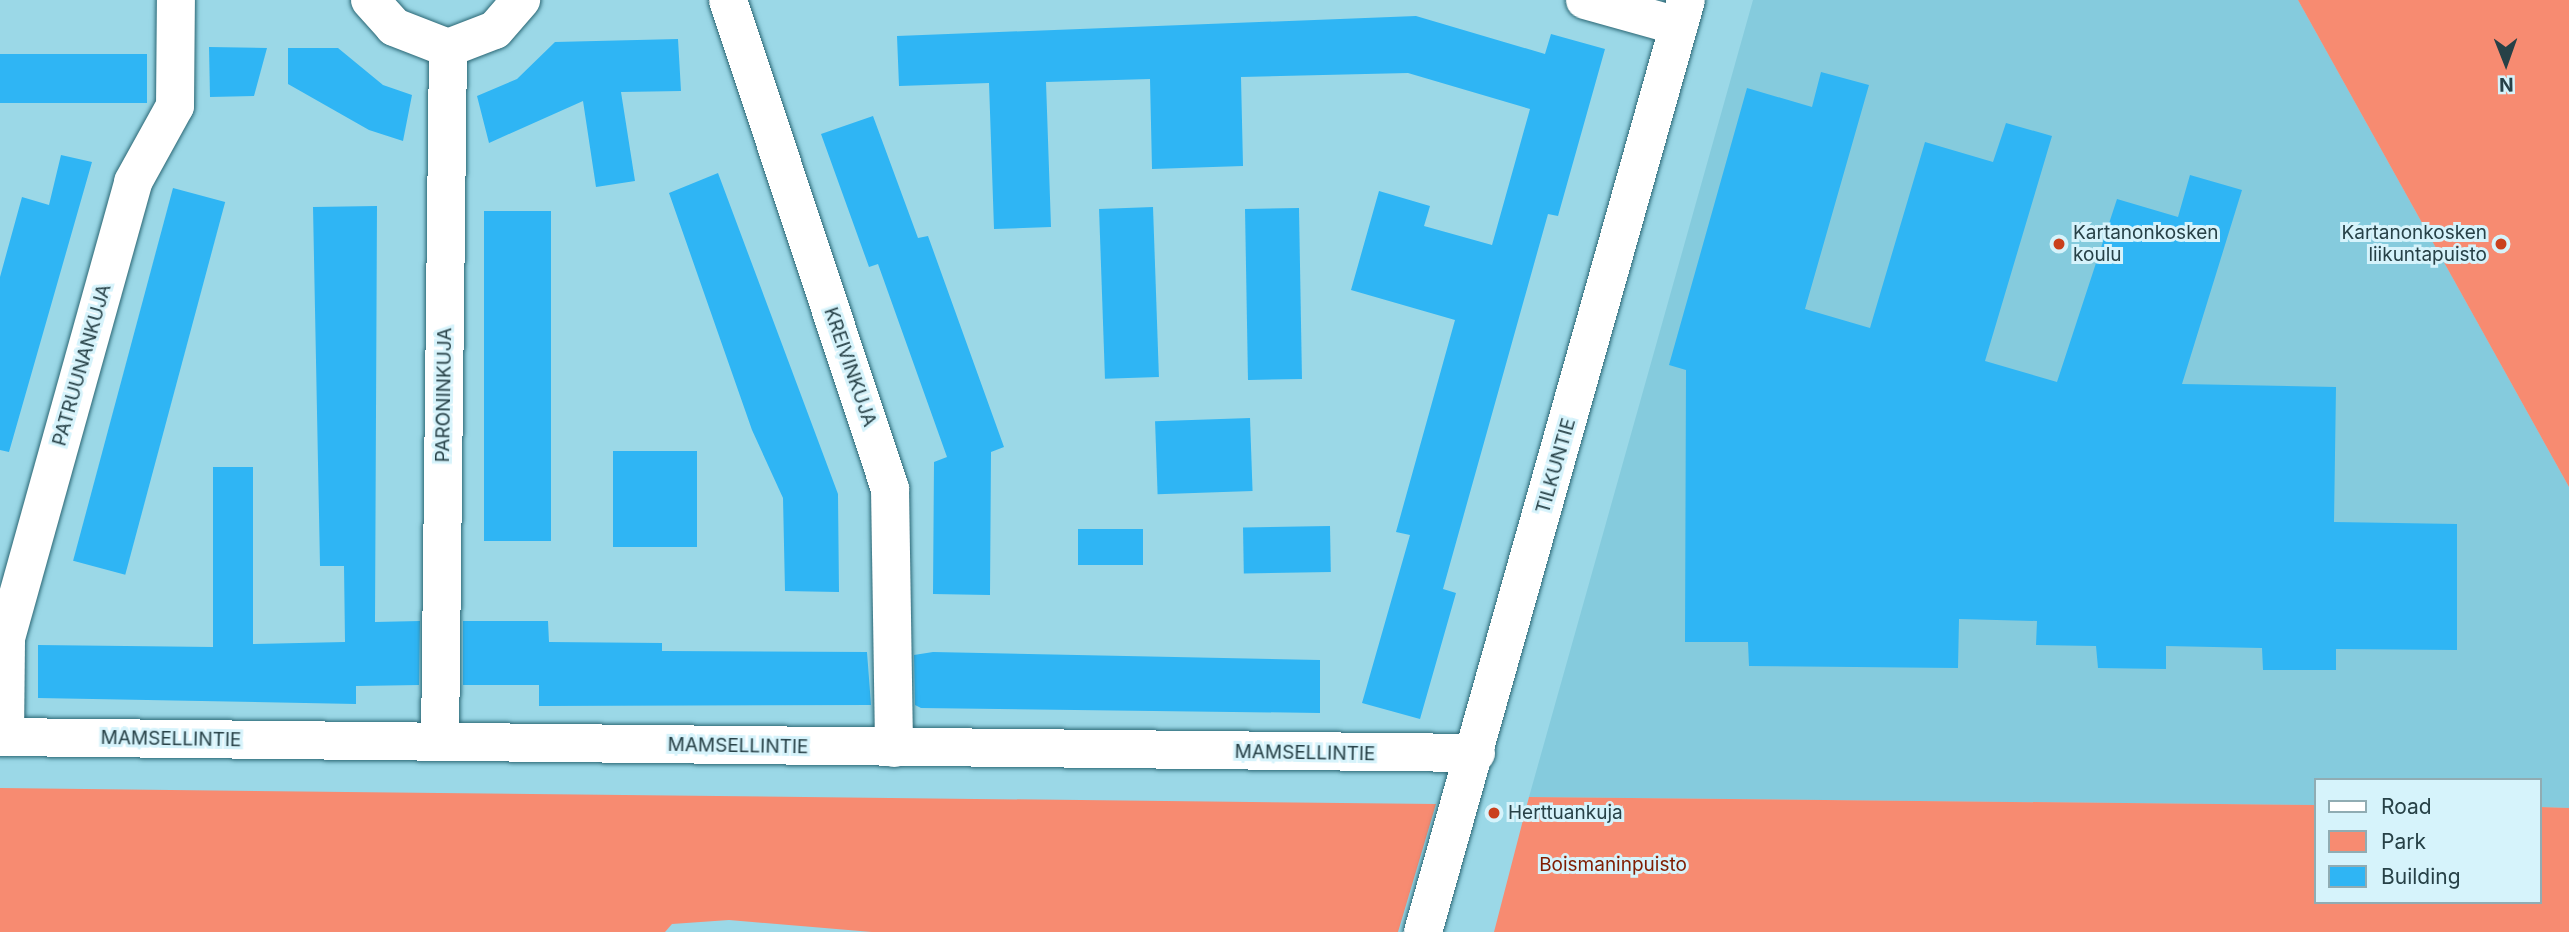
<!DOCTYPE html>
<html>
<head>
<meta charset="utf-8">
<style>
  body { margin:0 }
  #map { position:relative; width:2569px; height:932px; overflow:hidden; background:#9bd8e7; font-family:Inter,sans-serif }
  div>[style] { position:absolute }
  .built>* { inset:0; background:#85cbdd }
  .green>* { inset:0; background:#f78b71 }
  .building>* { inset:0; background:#2fb5f4; transform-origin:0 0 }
  .roads { filter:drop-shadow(0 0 2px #2a6674) drop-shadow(0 0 2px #2a6674) }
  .minor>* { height:38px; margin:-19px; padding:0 19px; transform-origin:19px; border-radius:19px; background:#fff }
  .dots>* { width:19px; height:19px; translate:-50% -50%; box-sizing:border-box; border:4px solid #d6f3fb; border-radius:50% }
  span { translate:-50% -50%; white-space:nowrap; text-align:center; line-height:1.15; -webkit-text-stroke:6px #d6f3fb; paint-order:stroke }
  .poi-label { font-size:19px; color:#274147 }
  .left { translate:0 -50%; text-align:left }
  .right { translate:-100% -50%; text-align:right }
  .street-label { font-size:19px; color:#274147 }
  .park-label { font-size:19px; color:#7f1c01 }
  .legend { position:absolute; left:2314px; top:778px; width:228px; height:126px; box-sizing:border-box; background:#d6f3fb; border:2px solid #90acb3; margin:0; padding:9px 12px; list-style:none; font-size:21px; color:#274147 }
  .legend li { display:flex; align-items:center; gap:14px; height:35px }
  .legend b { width:35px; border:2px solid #90acb3 }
  .north { position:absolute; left:2471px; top:28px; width:70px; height:70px; -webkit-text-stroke:5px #d6f3fb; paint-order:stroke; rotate:179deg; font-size:19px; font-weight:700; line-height:28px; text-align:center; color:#274147 }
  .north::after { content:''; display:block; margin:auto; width:24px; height:32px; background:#274147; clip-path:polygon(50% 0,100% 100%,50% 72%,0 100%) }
</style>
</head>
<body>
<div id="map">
  <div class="built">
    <i style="clip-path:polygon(1753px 0,2298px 0,2569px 487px,2569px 808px,2539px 807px,2539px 780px,2315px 780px,2315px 805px,1529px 797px)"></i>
  </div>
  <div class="green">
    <i style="clip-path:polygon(2298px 0,2569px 0,2569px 487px)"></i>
    <i style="clip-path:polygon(0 788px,439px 793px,1436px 804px,1398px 932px,872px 932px,729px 920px,672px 924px,665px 932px,0 932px)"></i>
    <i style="clip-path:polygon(1529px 797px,2315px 805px,2315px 902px,2539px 902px,2539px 807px,2569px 808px,2569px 932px,1494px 932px)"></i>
  </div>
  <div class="building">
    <i style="clip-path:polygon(1416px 16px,1545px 54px,1551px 34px,1605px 49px,1558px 216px,1548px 214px,1443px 589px,1456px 593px,1420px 719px,1362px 703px,1410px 535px,1396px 532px,1455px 320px,1351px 290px,1379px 191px,1430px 206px,1424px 226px,1492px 245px,1530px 109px,1408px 73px,1241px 77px,1243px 166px,1152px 169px,1150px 79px,1046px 82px,1051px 227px,994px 229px,989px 83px,899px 86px,897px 36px)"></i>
    <i style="clip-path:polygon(678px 39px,681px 91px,621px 92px,635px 181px,596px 187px,583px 101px,489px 143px,477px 96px,517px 79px,555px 42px)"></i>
    <i style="clip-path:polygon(209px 47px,267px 48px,254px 96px,210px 97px)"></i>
    <i style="clip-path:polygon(288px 48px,338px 48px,383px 85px,412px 95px,403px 141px,369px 130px,288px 84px)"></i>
    <i style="left:147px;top:54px;width:49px;height:147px;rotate:90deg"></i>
    <i style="clip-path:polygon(1821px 72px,1869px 85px,1805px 309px,1870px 328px,1925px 142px,1993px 162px,2006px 123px,2052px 136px,1985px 361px,2057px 382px,2117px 199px,2178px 217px,2190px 175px,2242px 190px,2182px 384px,2336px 387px,2334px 522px,2457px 524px,2457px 650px,2336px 649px,2336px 670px,2263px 670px,2262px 648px,2166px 646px,2166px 669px,2098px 668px,2096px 646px,2036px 645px,2037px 621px,1959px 619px,1958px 668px,1749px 666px,1748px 642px,1685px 642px,1686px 370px,1669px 365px,1747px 88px,1812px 107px)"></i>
    <i style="clip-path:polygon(873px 116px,918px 238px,928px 236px,1004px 447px,991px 452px,990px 595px,933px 594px,934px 462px,947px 457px,878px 264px,869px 267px,821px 134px)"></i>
    <i style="clip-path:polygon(61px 155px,92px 162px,9px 452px,0 450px,0 277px,22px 197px,49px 205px)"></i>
    <i style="clip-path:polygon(718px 173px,838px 494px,839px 592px,785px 591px,783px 498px,752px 430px,669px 193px)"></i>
    <i style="left:173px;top:188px;width:54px;height:386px;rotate:15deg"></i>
    <i style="clip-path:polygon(377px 206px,375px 622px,420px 621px,419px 685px,356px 686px,356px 704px,38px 698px,38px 645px,213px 647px,213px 467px,253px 467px,253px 644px,345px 642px,344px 566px,320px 566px,313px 207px)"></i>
    <i style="left:1153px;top:207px;width:170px;height:54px;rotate:88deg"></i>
    <i style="left:1299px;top:208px;width:171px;height:54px;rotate:89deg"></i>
    <i style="left:484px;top:211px;width:67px;height:330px"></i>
    <i style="left:1250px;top:418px;width:73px;height:95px;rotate:88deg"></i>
    <i style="left:697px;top:451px;width:96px;height:84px;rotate:90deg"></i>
    <i style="left:1330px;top:526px;width:46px;height:87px;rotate:89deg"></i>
    <i style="left:1143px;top:529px;width:36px;height:65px;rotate:90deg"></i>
    <i style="clip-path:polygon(463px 621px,548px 621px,549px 642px,662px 643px,662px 651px,867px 652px,871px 705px,539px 706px,539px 685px,463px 685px)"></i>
    <i style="clip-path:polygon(933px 652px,1320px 660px,1320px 713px,921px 708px,915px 705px,914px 655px)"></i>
  </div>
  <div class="roads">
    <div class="minor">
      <i style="left:370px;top:0;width:36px;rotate:48deg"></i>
      <i style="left:394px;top:27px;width:58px;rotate:21.3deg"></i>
      <i style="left:448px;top:48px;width:50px;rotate:-21deg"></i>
      <i style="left:495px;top:30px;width:40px;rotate:-49deg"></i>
      <i style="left:728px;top:0;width:515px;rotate:71.67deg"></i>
      <i style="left:890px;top:489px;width:259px;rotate:89.1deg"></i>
      <i style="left:1585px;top:0;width:97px;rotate:15.6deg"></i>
      <i style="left:0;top:737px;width:1476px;rotate:0.62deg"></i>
      <i style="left:5px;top:737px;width:99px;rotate:-89.4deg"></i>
      <i style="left:6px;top:638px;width:473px;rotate:-74.4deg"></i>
      <i style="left:133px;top:182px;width:87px;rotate:-61.1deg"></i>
      <i style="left:175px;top:106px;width:106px;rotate:-89.5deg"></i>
      <i style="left:440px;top:742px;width:694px;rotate:-89.34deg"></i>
      <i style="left:1423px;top:932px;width:968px;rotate:-74.24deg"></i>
    </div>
  </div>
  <div class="dots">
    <i style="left:2059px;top:244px;background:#ca401d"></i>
    <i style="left:2501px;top:244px;background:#ca401d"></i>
    <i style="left:1494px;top:813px;background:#ca401d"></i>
  </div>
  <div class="poi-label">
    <span class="left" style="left:2073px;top:244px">Kartanonkosken<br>koulu</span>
    <span class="right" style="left:2487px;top:244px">Kartanonkosken<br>liikuntapuisto</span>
    <span class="left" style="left:1508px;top:813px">Herttuankuja</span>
  </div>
  <div class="street-label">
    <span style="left:82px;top:365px;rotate:-74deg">PATRUUNANKUJA</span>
    <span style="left:850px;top:367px;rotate:71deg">KREIVINKUJA</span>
    <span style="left:444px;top:395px;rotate:-89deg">PARONINKUJA</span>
    <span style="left:1556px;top:466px;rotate:-74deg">TILKUNTIE</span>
    <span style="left:171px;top:739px;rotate:1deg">MAMSELLINTIE</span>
    <span style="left:738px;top:746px;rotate:1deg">MAMSELLINTIE</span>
    <span style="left:1305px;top:753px;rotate:1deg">MAMSELLINTIE</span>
  </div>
  <div class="park-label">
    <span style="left:1613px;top:865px">Boismaninpuisto</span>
  </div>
  <ul class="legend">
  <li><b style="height:9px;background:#fff"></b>Road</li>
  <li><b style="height:19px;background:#f78b71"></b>Park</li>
  <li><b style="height:19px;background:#2fb5f4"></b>Building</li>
  </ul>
  <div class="north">N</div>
</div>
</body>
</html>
